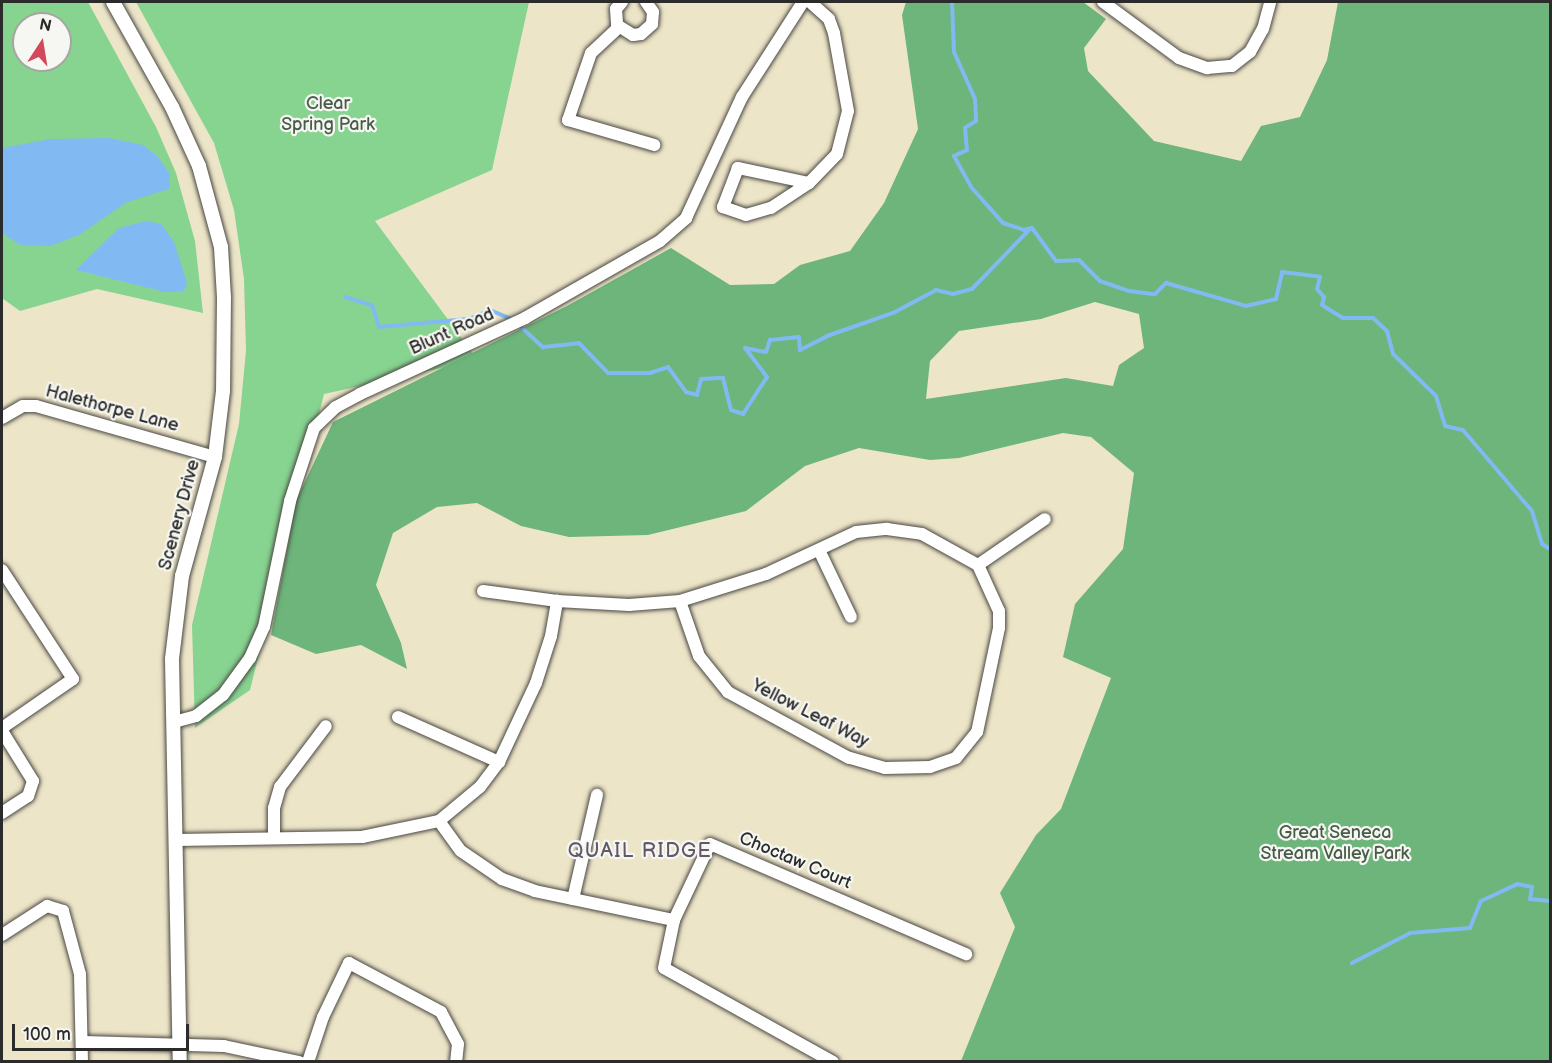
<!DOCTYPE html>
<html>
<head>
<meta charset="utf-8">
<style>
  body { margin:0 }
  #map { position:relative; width:1552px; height:1063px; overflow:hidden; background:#ede5c8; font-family:"Balsamiq Sans",sans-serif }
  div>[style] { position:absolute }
  .green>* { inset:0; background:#87d390 }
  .forest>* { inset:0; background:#6db57a }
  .water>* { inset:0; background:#81baf2 }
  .stream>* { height:4px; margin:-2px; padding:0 2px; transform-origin:2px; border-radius:2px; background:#81baf2 }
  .roads { filter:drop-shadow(0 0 2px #484743) drop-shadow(0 0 2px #484743) }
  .minor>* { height:12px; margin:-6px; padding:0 6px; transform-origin:6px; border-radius:6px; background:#fff }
  .tertiary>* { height:14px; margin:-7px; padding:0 7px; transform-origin:7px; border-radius:7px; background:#fff }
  span { translate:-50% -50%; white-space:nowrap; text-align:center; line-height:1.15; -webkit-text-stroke:4.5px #f6f6f2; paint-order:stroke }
  .park-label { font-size:18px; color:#475d49 }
  .street-label { font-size:18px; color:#2b2b2b }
  .neighbourhood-label { font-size:20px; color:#625868; letter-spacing:1.5px }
  .frame { position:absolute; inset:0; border:3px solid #2b2b2b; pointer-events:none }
  .north { position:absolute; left:12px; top:12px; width:60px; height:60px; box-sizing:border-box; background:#f6f6f2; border:2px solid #a5a5a2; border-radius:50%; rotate:12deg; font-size:16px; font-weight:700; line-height:24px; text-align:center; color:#2b2b2b }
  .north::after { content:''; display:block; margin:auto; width:21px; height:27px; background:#d1495b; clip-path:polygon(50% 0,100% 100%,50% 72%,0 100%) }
  .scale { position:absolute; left:12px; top:1024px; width:177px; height:27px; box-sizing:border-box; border:3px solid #2b2b2b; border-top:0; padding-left:8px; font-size:18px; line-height:21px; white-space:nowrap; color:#2b2b2b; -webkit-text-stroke:4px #f6f6f2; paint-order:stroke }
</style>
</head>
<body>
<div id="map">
  <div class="green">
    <i style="clip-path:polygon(evenodd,2px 2px,88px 2px,156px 127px,176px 173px,195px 241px,203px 313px,97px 289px,20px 311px,2px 298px,2px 2px,24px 24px,60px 24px,60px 60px,24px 60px,24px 24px)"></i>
    <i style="clip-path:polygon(136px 2px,529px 2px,492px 170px,375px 221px,478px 360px,324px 394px,250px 690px,195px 728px,192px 625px,239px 424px,246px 351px,244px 279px,234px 210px,214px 143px)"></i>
  </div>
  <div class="forest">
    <i style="clip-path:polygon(evenodd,906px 2px,1083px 2px,1106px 19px,1084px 48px,1088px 71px,1154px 141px,1241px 161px,1261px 126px,1300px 117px,1327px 60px,1338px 2px,1550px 2px,1550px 1061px,961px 1061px,1015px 927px,1000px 893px,1036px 835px,1061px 809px,1111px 678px,1063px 657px,1075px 604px,1123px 549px,1134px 473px,1091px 437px,1063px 433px,959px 458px,930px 460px,859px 448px,805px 466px,746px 511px,648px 535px,569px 537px,521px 526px,477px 503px,437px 507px,393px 533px,376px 585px,401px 643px,407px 669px,361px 645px,316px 654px,271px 635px,296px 501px,333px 422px,567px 306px,671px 248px,730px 285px,774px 284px,800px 265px,850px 251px,884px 203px,918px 129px,902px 15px,906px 2px,1095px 302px,1139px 314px,1144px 348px,1119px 365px,1113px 386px,1066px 378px,926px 399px,930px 361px,959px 331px,1041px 319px,1095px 302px)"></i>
  </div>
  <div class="water">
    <i style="clip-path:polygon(109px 138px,143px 145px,158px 157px,170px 174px,169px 189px,127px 202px,79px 235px,50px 246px,20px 245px,2px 233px,2px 148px,51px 139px)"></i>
    <i style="clip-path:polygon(146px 221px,161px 224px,174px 242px,187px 283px,184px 291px,165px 292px,76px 270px,119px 228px)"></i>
  </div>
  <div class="stream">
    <i style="left:952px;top:2px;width:50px;rotate:87.7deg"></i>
    <i style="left:954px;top:52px;width:51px;rotate:65.9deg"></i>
    <i style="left:975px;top:99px;width:22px;rotate:87deg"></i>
    <i style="left:976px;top:121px;width:13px;rotate:148deg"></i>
    <i style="left:965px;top:128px;width:22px;rotate:85deg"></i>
    <i style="left:967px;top:150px;width:14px;rotate:155deg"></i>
    <i style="left:954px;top:156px;width:35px;rotate:61deg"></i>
    <i style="left:971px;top:187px;width:48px;rotate:48.4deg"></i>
    <i style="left:1003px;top:223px;width:22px;rotate:18deg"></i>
    <i style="left:1024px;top:230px;width:8px;rotate:-14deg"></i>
    <i style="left:1032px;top:228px;width:41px;rotate:54deg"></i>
    <i style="left:1056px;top:261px;width:23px;rotate:-2deg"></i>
    <i style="left:1079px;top:260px;width:30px;rotate:45deg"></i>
    <i style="left:1100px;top:281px;width:31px;rotate:19deg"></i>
    <i style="left:1129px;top:291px;width:26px;rotate:7deg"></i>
    <i style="left:1155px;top:294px;width:16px;rotate:-45deg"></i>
    <i style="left:1166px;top:283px;width:83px;rotate:16deg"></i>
    <i style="left:1246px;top:306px;width:31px;rotate:-13deg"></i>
    <i style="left:1276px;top:299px;width:28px;rotate:-77deg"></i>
    <i style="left:1282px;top:272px;width:38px;rotate:7deg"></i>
    <i style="left:1320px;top:277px;width:12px;rotate:104deg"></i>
    <i style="left:1317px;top:289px;width:11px;rotate:49deg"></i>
    <i style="left:1324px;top:297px;width:8px;rotate:104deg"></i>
    <i style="left:1322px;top:305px;width:25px;rotate:32deg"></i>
    <i style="left:1343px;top:318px;width:30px"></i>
    <i style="left:1373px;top:318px;width:19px;rotate:43deg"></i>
    <i style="left:1387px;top:331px;width:24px;rotate:75deg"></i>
    <i style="left:1393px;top:354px;width:60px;rotate:44.3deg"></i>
    <i style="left:1436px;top:396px;width:31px;rotate:73deg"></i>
    <i style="left:1445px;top:426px;width:18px;rotate:13deg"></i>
    <i style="left:1463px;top:430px;width:106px;rotate:49.6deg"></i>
    <i style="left:1532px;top:511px;width:34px;rotate:73deg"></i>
    <i style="left:1542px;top:544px;width:9px;rotate:32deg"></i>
    <i style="left:345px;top:297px;width:28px;rotate:17deg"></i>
    <i style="left:372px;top:305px;width:23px;rotate:72deg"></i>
    <i style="left:379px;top:327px;width:90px;rotate:-5.1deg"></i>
    <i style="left:469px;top:319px;width:23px;rotate:-23deg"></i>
    <i style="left:490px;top:310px;width:25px;rotate:23deg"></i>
    <i style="left:519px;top:325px;width:33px;rotate:43deg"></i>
    <i style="left:543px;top:347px;width:36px;rotate:-6deg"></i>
    <i style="left:579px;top:343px;width:42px;rotate:46deg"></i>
    <i style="left:608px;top:373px;width:42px"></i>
    <i style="left:650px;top:373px;width:19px;rotate:-18deg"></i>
    <i style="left:668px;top:367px;width:31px;rotate:54deg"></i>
    <i style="left:686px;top:392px;width:11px;rotate:15deg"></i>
    <i style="left:697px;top:395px;width:16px;rotate:-76deg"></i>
    <i style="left:701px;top:379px;width:22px;rotate:-3deg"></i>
    <i style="left:723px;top:378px;width:33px;rotate:76deg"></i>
    <i style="left:731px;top:410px;width:13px;rotate:18deg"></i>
    <i style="left:743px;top:414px;width:44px;rotate:-57deg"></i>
    <i style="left:767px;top:377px;width:36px;rotate:-127deg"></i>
    <i style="left:745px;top:348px;width:21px;rotate:11deg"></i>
    <i style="left:766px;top:352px;width:13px;rotate:-72deg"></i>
    <i style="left:770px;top:340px;width:29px;rotate:-6deg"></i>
    <i style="left:799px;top:337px;width:13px;rotate:86deg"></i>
    <i style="left:800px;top:350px;width:30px;rotate:-27deg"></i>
    <i style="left:827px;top:336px;width:70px;rotate:-19.2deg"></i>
    <i style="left:893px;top:313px;width:49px;rotate:-28.1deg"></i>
    <i style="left:936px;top:290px;width:17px;rotate:13deg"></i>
    <i style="left:953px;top:294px;width:20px;rotate:-15deg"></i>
    <i style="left:972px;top:289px;width:82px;rotate:-46deg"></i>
    <i style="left:1352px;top:963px;width:65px;rotate:-27.3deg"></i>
    <i style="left:1410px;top:933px;width:60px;rotate:-4.8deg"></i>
    <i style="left:1470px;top:928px;width:29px;rotate:-68deg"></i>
    <i style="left:1481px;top:901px;width:40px;rotate:-25deg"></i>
    <i style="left:1517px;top:884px;width:15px;rotate:11deg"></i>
    <i style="left:1532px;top:887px;width:12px;rotate:99deg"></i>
    <i style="left:1530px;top:899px;width:20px;rotate:6deg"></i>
  </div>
  <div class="roads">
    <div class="minor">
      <i style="left:622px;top:2px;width:9px;rotate:131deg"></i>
      <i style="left:616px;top:9px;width:16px;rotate:86deg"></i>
      <i style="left:617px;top:25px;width:19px;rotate:32deg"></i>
      <i style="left:633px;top:35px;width:8px;rotate:-7deg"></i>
      <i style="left:641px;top:34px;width:15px;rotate:-42deg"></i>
      <i style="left:652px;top:24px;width:12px;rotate:-85deg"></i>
      <i style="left:653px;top:12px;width:12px;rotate:-125deg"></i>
      <i style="left:1103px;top:2px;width:94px;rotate:36.4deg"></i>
      <i style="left:1179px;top:58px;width:30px;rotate:20deg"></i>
      <i style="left:1207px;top:68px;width:25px;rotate:-5deg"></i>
      <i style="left:1232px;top:66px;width:23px;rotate:-38deg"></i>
      <i style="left:1250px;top:52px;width:26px;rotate:-61deg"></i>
      <i style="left:1263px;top:29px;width:28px;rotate:-75deg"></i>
      <i style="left:619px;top:27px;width:38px;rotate:137deg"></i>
      <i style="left:591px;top:53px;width:71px;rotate:108.9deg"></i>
      <i style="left:568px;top:120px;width:90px;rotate:16.2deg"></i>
      <i style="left:809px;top:183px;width:73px;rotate:-168.1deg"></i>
      <i style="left:738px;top:168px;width:42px;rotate:111deg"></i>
      <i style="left:723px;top:207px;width:24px;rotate:19deg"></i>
      <i style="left:746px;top:215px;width:26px;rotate:-16deg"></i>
      <i style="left:771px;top:208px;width:45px;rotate:-33.3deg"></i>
      <i style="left:809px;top:183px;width:40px;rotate:-46deg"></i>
      <i style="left:837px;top:154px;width:44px;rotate:-75.7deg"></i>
      <i style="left:848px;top:111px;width:79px;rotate:-100.2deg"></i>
      <i style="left:834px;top:33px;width:15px;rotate:-110deg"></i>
      <i style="left:829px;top:19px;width:25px;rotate:-138deg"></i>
      <i style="left:2px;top:418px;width:24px;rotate:-30deg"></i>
      <i style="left:23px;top:406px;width:13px"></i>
      <i style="left:36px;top:406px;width:186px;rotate:15.9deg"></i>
      <i style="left:819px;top:550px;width:74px;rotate:64.5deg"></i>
      <i style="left:978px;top:565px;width:81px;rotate:-34.5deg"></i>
      <i style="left:2px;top:570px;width:130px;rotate:56.9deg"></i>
      <i style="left:73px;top:679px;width:86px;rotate:145.4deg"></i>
      <i style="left:483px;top:591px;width:75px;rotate:7.7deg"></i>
      <i style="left:557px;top:601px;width:72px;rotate:3.2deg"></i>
      <i style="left:629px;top:605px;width:51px;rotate:-4.5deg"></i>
      <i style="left:680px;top:601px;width:90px;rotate:-17.4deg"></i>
      <i style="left:766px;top:574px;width:99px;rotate:-25deg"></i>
      <i style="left:856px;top:532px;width:31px;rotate:-6deg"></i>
      <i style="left:887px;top:529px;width:35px;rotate:8deg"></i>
      <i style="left:922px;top:534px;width:64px;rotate:29deg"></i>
      <i style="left:978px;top:565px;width:51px;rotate:65.5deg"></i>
      <i style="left:999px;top:611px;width:17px;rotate:90deg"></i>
      <i style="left:999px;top:628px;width:106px;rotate:101.9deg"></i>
      <i style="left:977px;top:732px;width:33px;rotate:129deg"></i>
      <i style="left:956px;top:758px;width:28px;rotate:161deg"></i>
      <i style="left:930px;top:767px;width:45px;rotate:178.7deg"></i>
      <i style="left:885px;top:768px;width:37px;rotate:-164deg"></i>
      <i style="left:849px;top:758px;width:138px;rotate:-151.4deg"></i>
      <i style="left:728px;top:692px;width:46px;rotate:-128.9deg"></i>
      <i style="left:699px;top:656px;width:58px;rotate:-109.1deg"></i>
      <i style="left:398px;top:717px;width:111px;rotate:24deg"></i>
      <i style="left:174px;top:722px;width:23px;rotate:-15deg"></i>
      <i style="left:196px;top:716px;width:34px;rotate:-38deg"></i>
      <i style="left:223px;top:695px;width:46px;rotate:-53.9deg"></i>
      <i style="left:250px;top:658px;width:34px;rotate:-66deg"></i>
      <i style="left:264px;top:627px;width:129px;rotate:-78.3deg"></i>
      <i style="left:290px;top:501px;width:77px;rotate:-71.8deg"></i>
      <i style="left:314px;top:428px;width:30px;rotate:-44deg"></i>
      <i style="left:336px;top:407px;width:27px;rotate:-28deg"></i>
      <i style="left:360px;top:394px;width:182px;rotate:-24.7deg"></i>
      <i style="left:525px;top:318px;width:155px;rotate:-29.7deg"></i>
      <i style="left:660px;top:241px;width:35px;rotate:-41deg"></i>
      <i style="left:686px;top:218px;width:133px;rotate:-65.2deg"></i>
      <i style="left:742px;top:97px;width:113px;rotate:-57.3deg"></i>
      <i style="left:2px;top:731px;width:59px;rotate:58.2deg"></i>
      <i style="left:33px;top:781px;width:16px;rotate:108deg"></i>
      <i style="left:28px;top:796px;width:31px;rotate:147deg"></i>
      <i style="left:439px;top:821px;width:37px;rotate:54deg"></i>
      <i style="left:461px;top:851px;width:50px;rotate:34.3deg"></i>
      <i style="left:502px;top:879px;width:35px;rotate:20deg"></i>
      <i style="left:535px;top:891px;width:142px;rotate:11.8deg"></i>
      <i style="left:274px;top:837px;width:29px;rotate:-90deg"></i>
      <i style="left:274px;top:808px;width:22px;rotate:-74deg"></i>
      <i style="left:280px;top:787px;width:76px;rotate:-53deg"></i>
      <i style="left:176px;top:840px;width:186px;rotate:-0.9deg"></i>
      <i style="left:362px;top:837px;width:79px;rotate:-11.7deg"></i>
      <i style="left:439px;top:821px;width:53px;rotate:-39.7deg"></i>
      <i style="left:480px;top:787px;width:31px;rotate:-53deg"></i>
      <i style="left:499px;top:762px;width:87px;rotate:-64.9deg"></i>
      <i style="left:536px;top:683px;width:49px;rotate:-72.3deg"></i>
      <i style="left:551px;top:636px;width:36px;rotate:-80deg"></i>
      <i style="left:573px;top:899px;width:107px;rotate:-77deg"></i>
      <i style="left:2px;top:935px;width:54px;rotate:-32.8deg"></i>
      <i style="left:47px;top:906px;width:17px;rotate:17deg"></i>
      <i style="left:63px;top:911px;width:65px;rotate:74.9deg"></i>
      <i style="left:80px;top:974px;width:88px;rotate:88.7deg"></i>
      <i style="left:84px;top:1042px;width:140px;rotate:1.6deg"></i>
      <i style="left:224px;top:1046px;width:77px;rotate:12deg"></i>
      <i style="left:308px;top:1062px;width:47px;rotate:-71.6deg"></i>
      <i style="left:323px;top:1017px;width:60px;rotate:-64.3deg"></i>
      <i style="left:349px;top:963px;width:104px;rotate:28deg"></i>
      <i style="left:441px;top:1012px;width:36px;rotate:62deg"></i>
      <i style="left:458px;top:1044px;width:18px;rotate:96deg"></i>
      <i style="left:833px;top:1062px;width:193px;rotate:-150.9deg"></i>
      <i style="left:664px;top:968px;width:49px;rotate:-78.2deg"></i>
      <i style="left:674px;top:920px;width:84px;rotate:-64.7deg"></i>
      <i style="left:710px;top:844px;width:279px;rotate:23.3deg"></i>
    </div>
    <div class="tertiary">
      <i style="left:113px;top:2px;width:120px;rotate:60.7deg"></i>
      <i style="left:172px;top:107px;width:65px;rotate:65.4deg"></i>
      <i style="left:199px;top:166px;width:84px;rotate:74.8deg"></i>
      <i style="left:221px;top:247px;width:50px;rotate:86.6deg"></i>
      <i style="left:224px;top:297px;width:94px;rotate:90.6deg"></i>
      <i style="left:223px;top:391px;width:66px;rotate:96.9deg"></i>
      <i style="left:215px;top:457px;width:123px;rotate:105.5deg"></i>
      <i style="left:182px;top:576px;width:84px;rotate:96.9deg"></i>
      <i style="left:172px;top:659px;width:403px;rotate:88.9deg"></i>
    </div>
  </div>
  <div class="park-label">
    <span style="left:328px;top:115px">Clear<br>Spring Park</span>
    <span style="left:1335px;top:844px">Great Seneca<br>Stream Valley Park</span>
  </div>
  <div class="street-label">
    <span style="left:452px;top:332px;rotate:-24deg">Blunt Road</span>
    <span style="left:112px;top:409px;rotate:15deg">Halethorpe Lane</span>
    <span style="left:180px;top:515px;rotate:-75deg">Scenery Drive</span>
    <span style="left:810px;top:714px;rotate:27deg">Yellow Leaf Way</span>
    <span style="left:795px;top:861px;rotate:23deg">Choctaw Court</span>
  </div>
  <div class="neighbourhood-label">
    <span style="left:640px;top:851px">QUAIL RIDGE</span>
  </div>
  <div class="frame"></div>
  <div class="north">N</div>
  <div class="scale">100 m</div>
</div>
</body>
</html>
